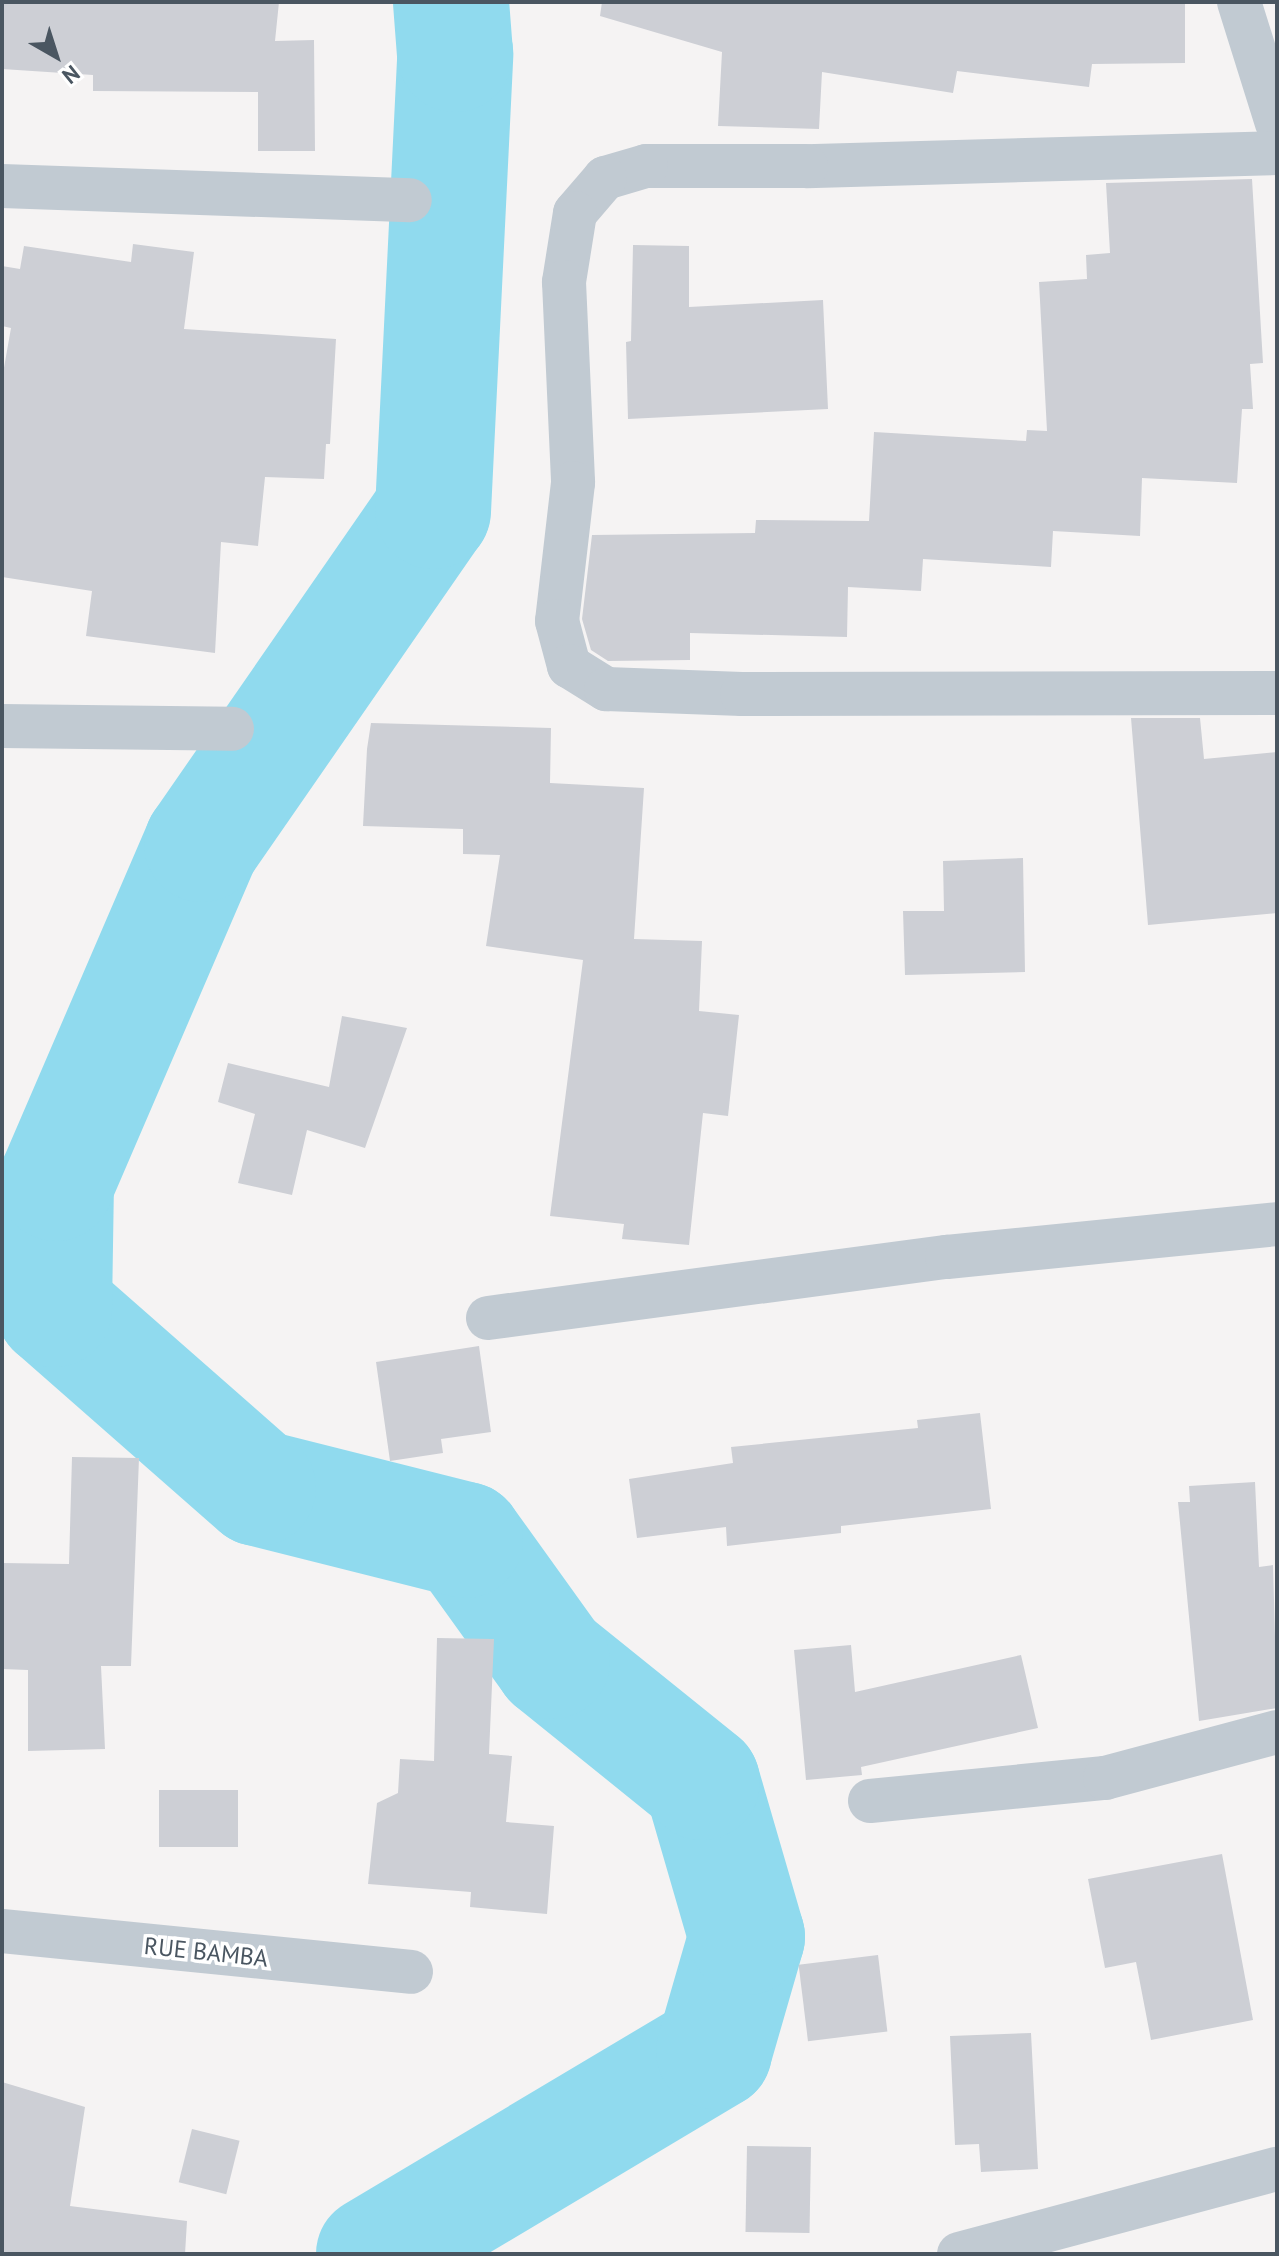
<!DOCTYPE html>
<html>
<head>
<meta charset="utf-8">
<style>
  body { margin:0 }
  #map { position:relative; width:1279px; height:2256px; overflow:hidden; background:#f5f3f3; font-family:"PT Sans",sans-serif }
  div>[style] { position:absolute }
  .river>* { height:116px; margin:-58px; padding:0 58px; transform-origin:58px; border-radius:58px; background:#90daee }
  .building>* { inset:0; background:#cdcfd5; transform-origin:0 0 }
  .minor>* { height:44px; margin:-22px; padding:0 22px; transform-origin:22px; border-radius:22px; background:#c1cad2 }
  span { translate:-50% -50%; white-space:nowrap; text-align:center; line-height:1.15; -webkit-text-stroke:7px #fff; paint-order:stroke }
  .street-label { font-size:24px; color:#4a5661 }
  .frame { position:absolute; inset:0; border:4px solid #4a5661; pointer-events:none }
  .north { position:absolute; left:16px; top:16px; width:80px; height:80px; -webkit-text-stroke:6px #fff; paint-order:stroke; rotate:141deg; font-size:22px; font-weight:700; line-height:32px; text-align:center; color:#4a5661 }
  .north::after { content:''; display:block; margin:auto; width:28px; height:36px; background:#4a5661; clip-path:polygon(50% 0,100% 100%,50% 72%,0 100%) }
</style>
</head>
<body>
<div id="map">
  <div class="river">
    <i style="left:374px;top:2254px;width:396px;rotate:-30.8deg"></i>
    <i style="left:714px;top:2051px;width:119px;rotate:-73.9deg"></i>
    <i style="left:747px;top:1937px;width:161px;rotate:-106.2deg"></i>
    <i style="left:702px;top:1782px;width:193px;rotate:-141.1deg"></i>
    <i style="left:552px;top:1661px;width:149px;rotate:-125.7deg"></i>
    <i style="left:465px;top:1540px;width:213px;rotate:-165.9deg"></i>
    <i style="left:258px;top:1488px;width:271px;rotate:-138.7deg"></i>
    <i style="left:54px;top:1309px;width:126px;rotate:-89.1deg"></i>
    <i style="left:56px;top:1183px;width:369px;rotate:-66.7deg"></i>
    <i style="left:202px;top:844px;width:405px;rotate:-55.3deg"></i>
    <i style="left:433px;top:511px;width:458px;rotate:-87.2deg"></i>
    <i style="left:455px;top:54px;width:52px;rotate:-94.4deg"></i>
  </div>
  <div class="building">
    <i style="clip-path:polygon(2px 2px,279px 2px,275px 41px,314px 40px,315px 151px,258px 151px,258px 92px,93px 91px,93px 75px,2px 69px)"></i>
    <i style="clip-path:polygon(602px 2px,1185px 2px,1185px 63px,1092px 64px,1089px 87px,957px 71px,953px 93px,822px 72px,819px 129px,718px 126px,722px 52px,600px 16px)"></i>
    <i style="clip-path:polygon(1252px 179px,1263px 363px,1250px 364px,1253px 409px,1242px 409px,1237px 483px,1142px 478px,1140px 536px,1053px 531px,1051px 567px,923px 559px,921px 591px,848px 587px,847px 637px,690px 633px,690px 660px,608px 661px,591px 650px,582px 619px,592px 535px,755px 533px,756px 520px,869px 521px,874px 432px,1026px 441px,1027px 430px,1047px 431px,1039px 282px,1087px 279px,1086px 255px,1110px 253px,1106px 183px)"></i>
    <i style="clip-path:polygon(133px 244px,194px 252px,184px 329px,336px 339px,330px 444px,326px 444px,324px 479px,265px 477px,258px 546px,221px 542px,215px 653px,86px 636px,92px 591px,2px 577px,2px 379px,11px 328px,2px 326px,2px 266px,20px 269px,24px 246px,131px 262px)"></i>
    <i style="clip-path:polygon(633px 245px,689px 246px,689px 307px,823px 300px,828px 409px,628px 419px,626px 342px,631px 341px)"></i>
    <i style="clip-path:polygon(1131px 718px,1200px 718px,1204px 759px,1277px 752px,1277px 913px,1148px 925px)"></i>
    <i style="clip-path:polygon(371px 723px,551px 728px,550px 783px,644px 788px,634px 939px,702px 941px,699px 1011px,739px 1015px,728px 1116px,703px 1113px,689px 1245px,622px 1239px,624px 1224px,550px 1216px,583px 960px,486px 946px,500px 855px,463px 854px,463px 829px,363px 826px,367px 749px)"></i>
    <i style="clip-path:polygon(1023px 858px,1025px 972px,905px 975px,903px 911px,944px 911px,943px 861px)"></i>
    <i style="clip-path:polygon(342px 1016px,407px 1028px,365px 1148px,307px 1130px,292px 1195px,238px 1183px,255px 1114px,218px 1102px,228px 1063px,329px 1087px)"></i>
    <i style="clip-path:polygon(479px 1346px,491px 1432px,441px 1439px,443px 1453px,390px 1461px,376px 1362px)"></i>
    <i style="clip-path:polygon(980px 1413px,991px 1509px,841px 1526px,841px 1533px,727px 1546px,726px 1527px,637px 1538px,629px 1479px,733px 1463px,731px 1447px,918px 1428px,917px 1420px)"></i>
    <i style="clip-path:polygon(72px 1457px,139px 1458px,131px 1666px,101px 1666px,105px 1749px,28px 1751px,28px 1670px,2px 1669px,2px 1563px,69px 1564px)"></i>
    <i style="clip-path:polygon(1255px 1482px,1259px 1567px,1273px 1565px,1277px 1708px,1199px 1721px,1178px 1502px,1190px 1502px,1189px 1486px)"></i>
    <i style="clip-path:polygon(437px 1638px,494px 1639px,489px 1754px,512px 1756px,506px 1822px,554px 1826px,547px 1914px,470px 1907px,471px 1892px,368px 1884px,377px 1803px,398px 1793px,400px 1759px,434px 1761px)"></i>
    <i style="clip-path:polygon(851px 1645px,855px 1692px,1021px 1655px,1038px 1728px,861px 1767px,862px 1775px,806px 1780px,794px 1650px)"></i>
    <i style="left:238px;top:1790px;width:57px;height:79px;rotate:90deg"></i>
    <i style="clip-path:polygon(1222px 1854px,1253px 2020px,1151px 2040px,1136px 1962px,1105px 1968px,1088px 1879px)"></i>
    <i style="left:878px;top:1955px;width:77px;height:80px;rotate:83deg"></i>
    <i style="clip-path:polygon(1031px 2033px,1038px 2169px,981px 2172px,979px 2144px,955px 2145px,950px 2036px)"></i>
    <i style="clip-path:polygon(2px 2082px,85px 2107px,70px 2206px,187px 2221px,185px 2254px,2px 2254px)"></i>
    <i style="left:192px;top:2129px;width:49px;height:55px;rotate:14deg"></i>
    <i style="left:747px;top:2146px;width:64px;height:86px;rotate:1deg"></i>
  </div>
  <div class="minor">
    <i style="left:1239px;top:2px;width:127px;rotate:72.6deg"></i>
    <i style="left:1277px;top:153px;width:471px;rotate:178.4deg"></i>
    <i style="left:806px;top:166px;width:160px;rotate:180deg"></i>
    <i style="left:646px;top:166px;width:43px;rotate:163.7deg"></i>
    <i style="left:605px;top:178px;width:46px;rotate:130.6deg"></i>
    <i style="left:575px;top:213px;width:70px;rotate:99.1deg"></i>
    <i style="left:564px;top:282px;width:201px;rotate:87.4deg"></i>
    <i style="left:573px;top:483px;width:139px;rotate:96.6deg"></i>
    <i style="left:557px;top:621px;width:47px;rotate:75.1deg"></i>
    <i style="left:569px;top:666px;width:44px;rotate:31.9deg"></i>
    <i style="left:606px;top:689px;width:136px;rotate:2.1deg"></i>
    <i style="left:742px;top:694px;width:535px;rotate:-0.11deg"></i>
    <i style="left:2px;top:186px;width:408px;rotate:2deg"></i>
    <i style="left:2px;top:726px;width:230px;rotate:0.7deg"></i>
    <i style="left:488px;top:1318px;width:463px;rotate:-7.6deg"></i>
    <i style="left:947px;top:1257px;width:332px;rotate:-5.7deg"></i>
    <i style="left:870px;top:1801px;width:236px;rotate:-5.6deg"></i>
    <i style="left:1105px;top:1778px;width:178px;rotate:-15deg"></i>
    <i style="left:2px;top:1931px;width:411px;rotate:5.7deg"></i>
    <i style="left:959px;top:2254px;width:329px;rotate:-15deg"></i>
  </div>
  <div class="street-label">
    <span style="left:206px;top:1952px;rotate:6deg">RUE BAMBA</span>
  </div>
  <div class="frame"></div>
  <div class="north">N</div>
</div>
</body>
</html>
